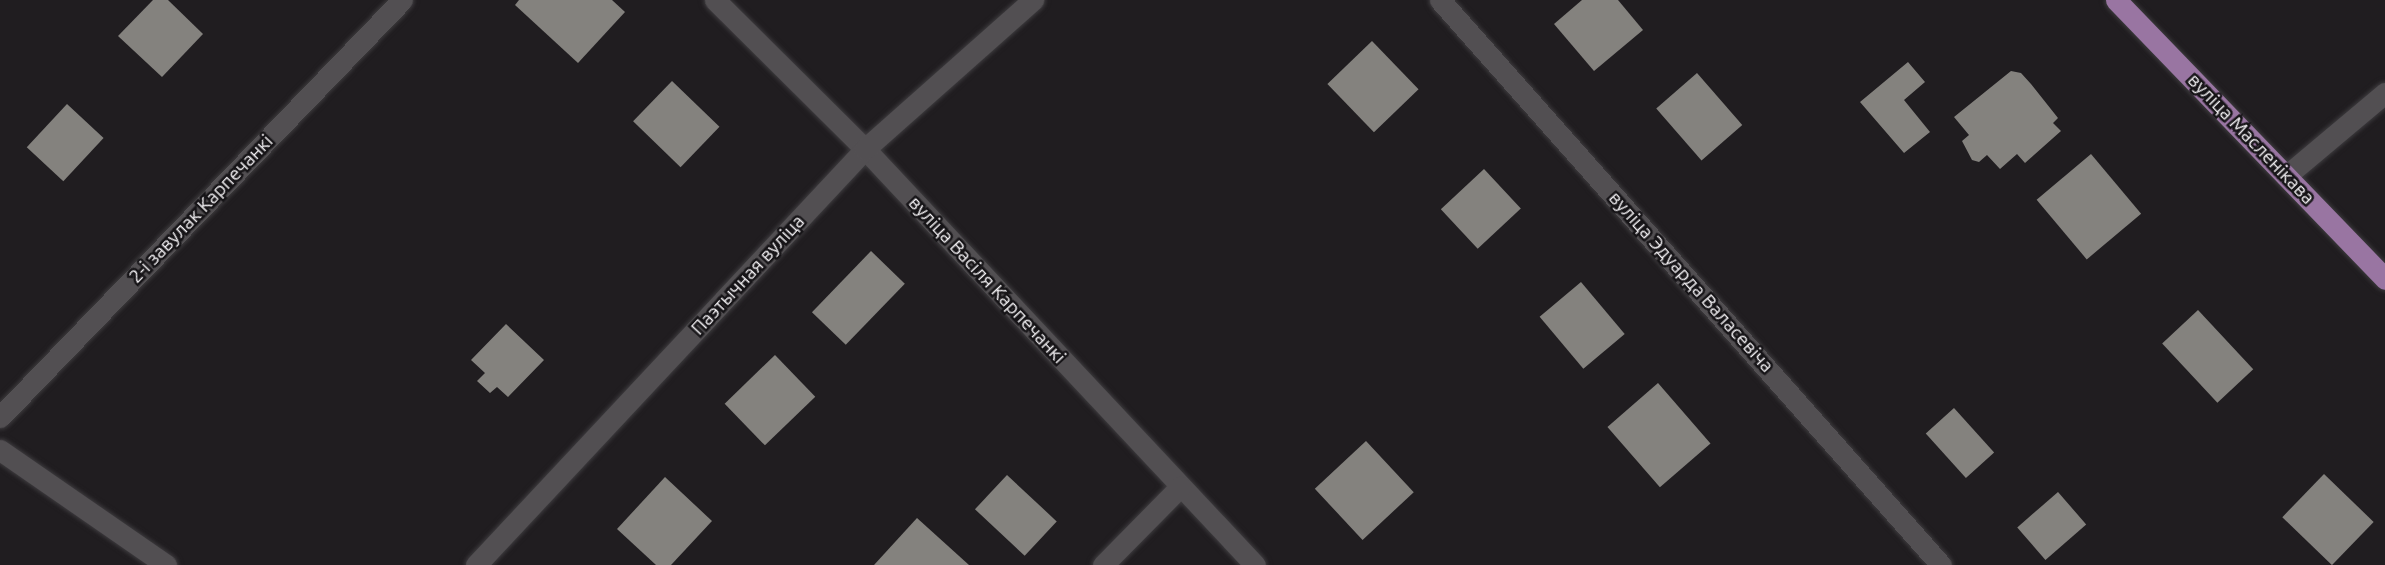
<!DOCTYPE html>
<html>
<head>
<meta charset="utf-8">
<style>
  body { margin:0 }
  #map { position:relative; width:2385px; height:565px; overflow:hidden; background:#201d20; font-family:Ubuntu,sans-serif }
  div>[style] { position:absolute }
  .building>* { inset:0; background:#84827e; transform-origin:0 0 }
  .roads { filter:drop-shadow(0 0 2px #3d3b3e) drop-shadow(0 0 2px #3d3b3e) }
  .minor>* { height:21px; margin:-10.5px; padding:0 10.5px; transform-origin:10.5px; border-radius:10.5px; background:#524f52 }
  .major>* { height:21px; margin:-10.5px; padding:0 10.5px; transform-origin:10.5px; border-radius:10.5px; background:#9975a2 }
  span { translate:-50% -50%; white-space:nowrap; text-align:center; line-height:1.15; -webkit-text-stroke:5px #161417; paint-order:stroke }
  .street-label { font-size:19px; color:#f5f3f6 }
</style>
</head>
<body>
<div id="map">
  <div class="building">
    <i style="clip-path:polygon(153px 0,168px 0,203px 34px,162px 77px,118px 36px)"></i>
    <i style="clip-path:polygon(519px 0,612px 0,625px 12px,578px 63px,515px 5px)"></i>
    <i style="clip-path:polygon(1582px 0,1618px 0,1643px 30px,1594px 71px,1554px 24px)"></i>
    <i style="left:1372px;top:41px;width:67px;height:62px;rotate:46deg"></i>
    <i style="clip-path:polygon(1908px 62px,1925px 82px,1904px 100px,1930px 132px,1904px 153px,1860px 102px)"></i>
    <i style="clip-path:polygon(2011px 71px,2021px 73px,2031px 84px,2058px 118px,2053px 123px,2061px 131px,2025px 163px,2017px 154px,2000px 169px,1987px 155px,1979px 162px,1972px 160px,1962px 141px,1969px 135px,1954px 117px)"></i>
    <i style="left:1697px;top:73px;width:69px;height:54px;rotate:49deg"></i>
    <i style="left:672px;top:81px;width:66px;height:56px;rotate:44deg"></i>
    <i style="left:67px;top:104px;width:50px;height:59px;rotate:43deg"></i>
    <i style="left:2091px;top:154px;width:78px;height:71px;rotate:50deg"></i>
    <i style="left:1484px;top:169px;width:54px;height:59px;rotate:47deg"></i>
    <i style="left:871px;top:251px;width:47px;height:85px;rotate:44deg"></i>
    <i style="left:1581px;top:282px;width:68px;height:54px;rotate:50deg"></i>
    <i style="left:2198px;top:310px;width:81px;height:49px;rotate:47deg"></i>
    <i style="clip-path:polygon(506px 324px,544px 360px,508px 397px,497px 387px,490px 393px,477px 381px,485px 373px,471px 360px)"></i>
    <i style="left:775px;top:355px;width:58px;height:70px;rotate:46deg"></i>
    <i style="left:1658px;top:383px;width:80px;height:67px;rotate:49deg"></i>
    <i style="left:1954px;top:408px;width:60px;height:38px;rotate:48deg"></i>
    <i style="left:1366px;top:441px;width:70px;height:70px;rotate:47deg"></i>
    <i style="left:2324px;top:474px;width:69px;height:60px;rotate:44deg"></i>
    <i style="left:1007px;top:475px;width:68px;height:47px;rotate:43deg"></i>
    <i style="clip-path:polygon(665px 477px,712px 521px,671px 565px,656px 565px,617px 529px)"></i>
    <i style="left:2058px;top:492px;width:43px;height:54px;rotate:49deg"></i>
    <i style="clip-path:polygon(917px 518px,969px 565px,874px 565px)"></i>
  </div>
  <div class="roads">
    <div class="minor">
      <i style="left:715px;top:0;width:211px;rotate:44.8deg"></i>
      <i style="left:865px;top:149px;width:570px;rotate:46.85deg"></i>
      <i style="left:1440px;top:0;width:755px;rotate:48.44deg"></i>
      <i style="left:2286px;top:176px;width:129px;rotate:-40deg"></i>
      <i style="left:0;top:417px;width:579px;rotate:-46.05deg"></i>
      <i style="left:0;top:450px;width:202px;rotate:34.7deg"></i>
      <i style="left:476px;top:565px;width:570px;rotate:-46.92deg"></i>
      <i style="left:865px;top:149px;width:225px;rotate:-41.6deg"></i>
      <i style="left:1103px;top:565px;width:110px;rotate:-45.4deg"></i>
    </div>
    <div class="major">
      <i style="left:2116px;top:0;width:388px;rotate:46deg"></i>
    </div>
  </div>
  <div class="street-label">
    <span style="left:2251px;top:139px;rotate:46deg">вуліца Масленікава</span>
    <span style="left:201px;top:209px;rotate:-46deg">2-і завулак Карпечанкі</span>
    <span style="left:748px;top:275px;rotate:-47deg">Паэтычная вуліца</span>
    <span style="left:987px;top:280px;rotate:47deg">вуліца Васіля Карпечанкі</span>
    <span style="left:1691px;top:282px;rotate:48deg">вуліца Эдуарда Валасевіча</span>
  </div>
</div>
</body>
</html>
